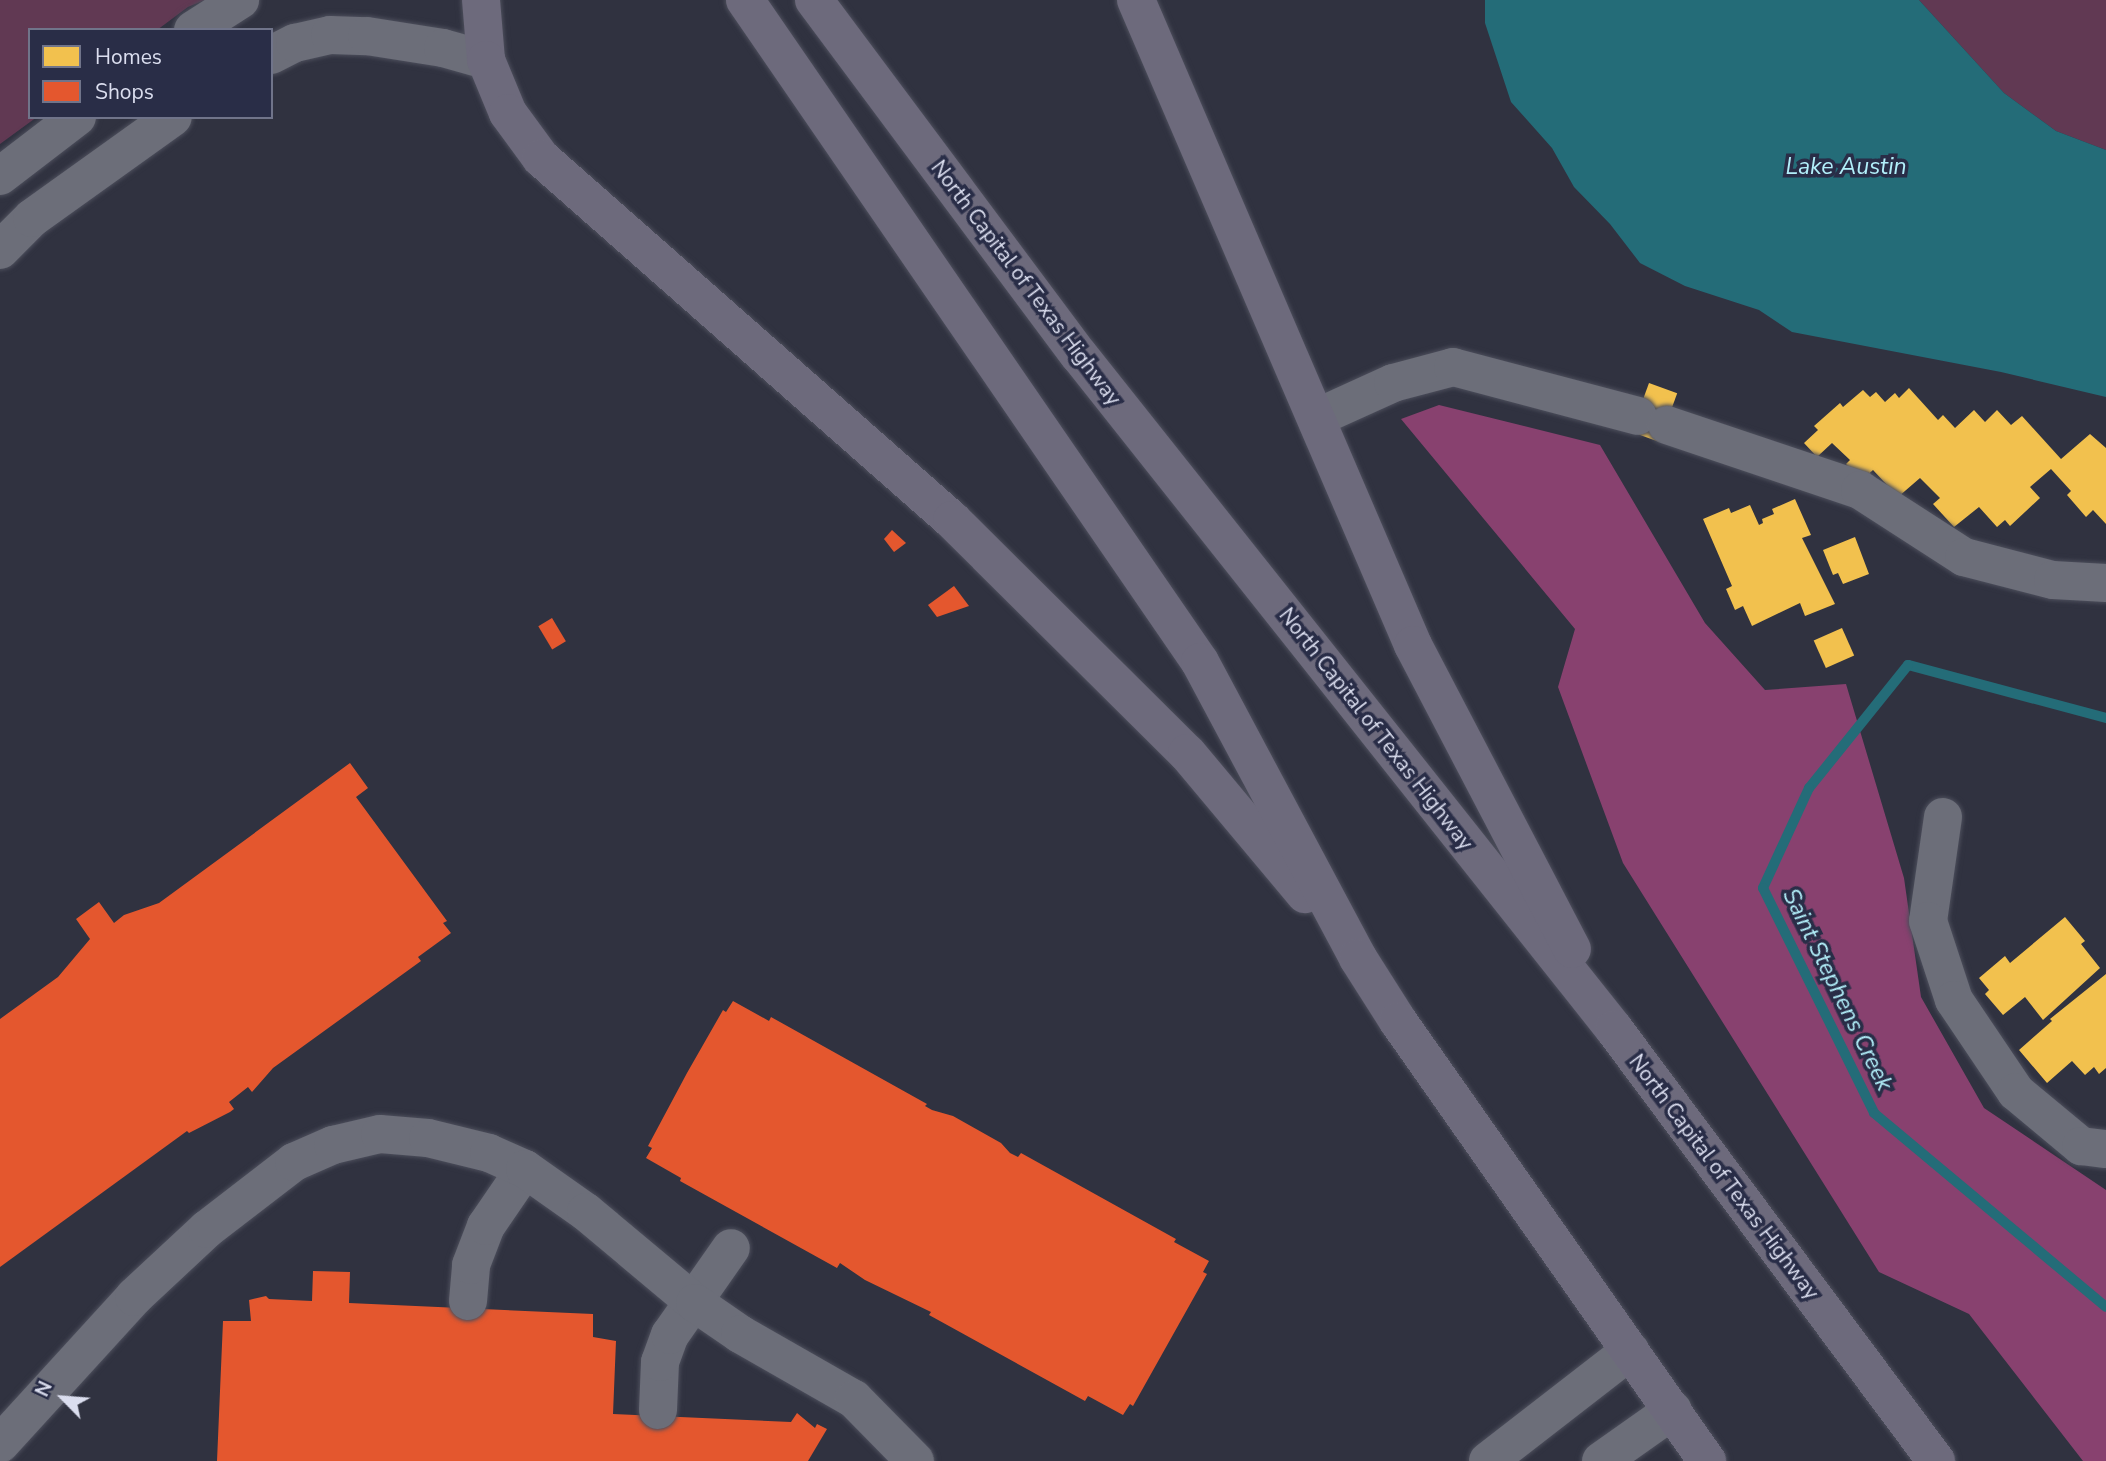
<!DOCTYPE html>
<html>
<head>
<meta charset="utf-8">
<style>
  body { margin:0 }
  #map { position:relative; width:2106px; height:1461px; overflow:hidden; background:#303240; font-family:"Nunito Sans",sans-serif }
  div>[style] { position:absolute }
  .green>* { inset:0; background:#613953 }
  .forest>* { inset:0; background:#88416f }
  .water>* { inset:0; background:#246c78 }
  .homes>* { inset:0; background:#f2c14e; transform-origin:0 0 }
  .shops>* { inset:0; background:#e4572e; transform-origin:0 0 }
  .stream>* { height:10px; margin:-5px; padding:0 5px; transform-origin:5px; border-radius:5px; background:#246c78 }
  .roads { filter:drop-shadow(0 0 2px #4c4e5b) drop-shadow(0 0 2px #4c4e5b) }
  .minor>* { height:38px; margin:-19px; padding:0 19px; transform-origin:19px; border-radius:19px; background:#6c6e79 }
  .highway>* { height:38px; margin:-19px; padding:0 19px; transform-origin:19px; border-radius:19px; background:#6d6a7c }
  span { translate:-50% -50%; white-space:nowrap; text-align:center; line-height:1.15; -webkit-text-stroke:7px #292d47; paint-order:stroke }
  .street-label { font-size:21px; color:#dbdeef }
  .water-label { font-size:23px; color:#b2effa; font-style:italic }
  .legend { position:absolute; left:28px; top:28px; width:245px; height:91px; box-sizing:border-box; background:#292d47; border:2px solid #70748a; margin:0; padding:9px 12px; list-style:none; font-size:21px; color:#dbdeef }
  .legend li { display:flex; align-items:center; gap:14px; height:35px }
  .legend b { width:35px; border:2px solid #70748a }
  .north { position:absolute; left:28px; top:1363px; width:70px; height:70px; -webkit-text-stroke:5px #292d47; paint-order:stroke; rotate:295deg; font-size:19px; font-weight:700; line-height:28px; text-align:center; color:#dbdeef }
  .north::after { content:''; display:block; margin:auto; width:24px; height:32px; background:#dbdeef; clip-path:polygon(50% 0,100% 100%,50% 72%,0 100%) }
</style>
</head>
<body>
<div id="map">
  <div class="green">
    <i style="clip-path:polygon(0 0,205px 0,188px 7px,157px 30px,30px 30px,30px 117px,37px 117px,0 144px)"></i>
    <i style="clip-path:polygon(1919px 0,2106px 0,2106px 150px,2056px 131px,2004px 93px)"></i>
  </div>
  <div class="forest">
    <i style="clip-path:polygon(1439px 405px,1600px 445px,1705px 623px,1765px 690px,1846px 684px,1904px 878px,1921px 997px,1984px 1108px,2106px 1190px,2106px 1461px,2083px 1461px,1969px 1314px,1879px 1272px,1623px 863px,1558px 687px,1575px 629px,1401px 419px)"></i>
  </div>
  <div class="water">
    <i style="clip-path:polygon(1485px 0,1919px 0,2004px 93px,2056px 131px,2106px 150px,2106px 397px,2001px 372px,1792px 332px,1759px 310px,1685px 286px,1640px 263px,1610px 224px,1574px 187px,1552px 148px,1511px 102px,1485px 23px)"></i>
  </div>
  <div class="homes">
    <i style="left:1649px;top:383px;width:30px;height:52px;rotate:20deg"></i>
    <i style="clip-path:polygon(1909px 388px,1938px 420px,1943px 415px,1955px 428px,1974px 410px,1985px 422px,1997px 410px,2011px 425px,2022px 416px,2061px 459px,2090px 434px,2106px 448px,2106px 524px,2093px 510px,2086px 517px,2067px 495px,2071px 491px,2051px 469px,2030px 487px,2040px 498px,2010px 526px,2005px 520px,1997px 527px,1979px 507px,1954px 527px,1933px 504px,1940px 498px,1920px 478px,1898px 497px,1873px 470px,1861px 481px,1846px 464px,1850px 460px,1832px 443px,1817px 457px,1804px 443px,1818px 430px,1814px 426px,1840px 403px,1843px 407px,1863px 390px,1870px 397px,1876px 392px,1885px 402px,1895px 393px,1899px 398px)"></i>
    <i style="clip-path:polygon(1795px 499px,1811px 535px,1802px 538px,1835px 604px,1805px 616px,1800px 603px,1752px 626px,1743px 606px,1735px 610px,1726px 589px,1732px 586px,1703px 519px,1729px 508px,1731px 513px,1750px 505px,1759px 525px,1763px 523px,1762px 519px,1774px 514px,1772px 509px)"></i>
    <i style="clip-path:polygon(1855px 537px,1869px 574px,1843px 584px,1838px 573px,1833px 575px,1823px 550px)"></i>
    <i style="left:1842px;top:628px;width:30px;height:31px;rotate:66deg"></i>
    <i style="clip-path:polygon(2065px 917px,2085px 941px,2081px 944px,2100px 968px,2043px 1020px,2025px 997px,2003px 1015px,1985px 994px,1989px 990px,1979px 978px,2005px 956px,2010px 963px)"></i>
    <i style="clip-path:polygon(2106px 974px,2106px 1068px,2099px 1074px,2094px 1067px,2085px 1075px,2072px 1061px,2047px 1083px,2019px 1050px,2052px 1021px,2050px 1019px)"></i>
  </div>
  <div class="shops">
    <i style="clip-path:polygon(892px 530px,906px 543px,894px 552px,884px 539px)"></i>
    <i style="clip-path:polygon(954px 586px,969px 606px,937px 617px,928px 605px)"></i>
    <i style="left:552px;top:618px;width:27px;height:16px;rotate:59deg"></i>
    <i style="clip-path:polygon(350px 763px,368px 788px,356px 797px,447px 921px,443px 923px,451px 933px,418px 957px,421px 961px,273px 1068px,252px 1092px,248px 1087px,229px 1102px,234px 1109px,230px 1112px,189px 1133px,187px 1131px,0 1267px,0 1019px,58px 977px,90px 939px,76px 919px,99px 902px,114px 923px,124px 915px,159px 903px)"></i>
    <i style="clip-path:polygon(733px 1001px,769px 1021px,771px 1017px,927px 1104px,925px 1106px,932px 1110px,953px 1116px,1001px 1143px,1010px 1153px,1018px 1157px,1021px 1153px,1176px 1239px,1174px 1242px,1209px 1261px,1203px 1272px,1207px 1274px,1133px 1406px,1130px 1404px,1123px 1415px,1088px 1396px,1085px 1401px,929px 1315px,931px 1312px,865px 1280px,840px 1263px,837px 1268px,680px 1181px,681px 1178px,646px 1158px,652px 1148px,648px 1146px,687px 1073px,723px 1010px,726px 1012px)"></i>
    <i style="clip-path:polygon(313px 1271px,350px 1272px,349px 1303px,593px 1314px,593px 1337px,616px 1341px,613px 1414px,791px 1422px,797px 1413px,815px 1428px,817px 1424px,827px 1429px,808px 1461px,217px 1461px,223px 1321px,251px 1321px,249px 1300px,266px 1296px,269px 1299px,312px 1301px)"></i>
  </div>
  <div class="stream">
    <i style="left:2106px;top:718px;width:205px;rotate:-165deg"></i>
    <i style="left:1908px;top:665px;width:158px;rotate:128.8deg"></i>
    <i style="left:1809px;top:788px;width:110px;rotate:114.7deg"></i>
    <i style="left:1763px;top:888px;width:251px;rotate:63.7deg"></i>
    <i style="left:1874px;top:1113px;width:302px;rotate:39.9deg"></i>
  </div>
  <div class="roads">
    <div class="minor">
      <i style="left:193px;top:30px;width:56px;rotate:-32.6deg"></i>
      <i style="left:271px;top:55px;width:27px;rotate:-27deg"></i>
      <i style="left:295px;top:43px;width:36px;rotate:-13deg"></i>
      <i style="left:330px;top:35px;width:37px;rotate:2deg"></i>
      <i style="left:367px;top:36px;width:77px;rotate:9deg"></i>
      <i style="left:443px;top:48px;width:45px;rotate:15.6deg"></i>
      <i style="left:0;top:176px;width:97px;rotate:-37.5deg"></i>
      <i style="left:0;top:250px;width:45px;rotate:-45deg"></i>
      <i style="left:32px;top:218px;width:173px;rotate:-35.6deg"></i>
      <i style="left:1316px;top:418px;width:85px;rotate:-24.4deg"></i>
      <i style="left:1393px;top:383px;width:62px;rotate:-14.9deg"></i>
      <i style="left:1453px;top:367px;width:191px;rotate:14.8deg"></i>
      <i style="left:1667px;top:425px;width:204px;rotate:18.6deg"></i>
      <i style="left:1860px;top:490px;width:124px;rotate:32.8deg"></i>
      <i style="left:1964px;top:557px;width:92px;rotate:14.5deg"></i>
      <i style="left:2053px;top:580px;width:53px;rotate:3.2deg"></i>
      <i style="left:1943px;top:817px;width:105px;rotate:98.2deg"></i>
      <i style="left:1928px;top:921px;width:83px;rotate:71.8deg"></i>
      <i style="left:1954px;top:1000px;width:111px;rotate:56deg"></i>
      <i style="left:2016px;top:1092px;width:85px;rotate:39.7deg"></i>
      <i style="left:2081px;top:1146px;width:25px;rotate:7deg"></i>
      <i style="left:468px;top:1301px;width:36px;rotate:-85deg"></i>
      <i style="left:471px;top:1265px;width:42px;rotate:-69deg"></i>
      <i style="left:486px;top:1226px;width:69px;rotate:-55.6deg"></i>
      <i style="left:658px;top:1410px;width:48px;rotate:-87.6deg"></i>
      <i style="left:660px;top:1362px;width:29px;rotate:-70deg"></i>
      <i style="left:670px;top:1335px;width:106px;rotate:-55deg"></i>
      <i style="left:0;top:1444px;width:199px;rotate:-47.6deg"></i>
      <i style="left:134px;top:1297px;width:100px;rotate:-43deg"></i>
      <i style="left:207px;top:1229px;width:110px;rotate:-37.6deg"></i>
      <i style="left:294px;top:1162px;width:43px;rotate:-23.6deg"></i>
      <i style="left:333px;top:1145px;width:48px;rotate:-13.2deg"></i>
      <i style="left:380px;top:1134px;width:48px;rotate:4.8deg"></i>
      <i style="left:428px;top:1138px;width:63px;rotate:13.8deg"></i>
      <i style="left:489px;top:1153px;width:39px;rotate:24deg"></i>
      <i style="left:525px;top:1169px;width:75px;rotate:35.2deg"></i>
      <i style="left:586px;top:1212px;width:142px;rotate:39.9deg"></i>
      <i style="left:695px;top:1303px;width:55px;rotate:34.6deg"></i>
      <i style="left:740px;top:1334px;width:131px;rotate:29.7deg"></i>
      <i style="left:854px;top:1399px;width:87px;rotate:45.5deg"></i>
      <i style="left:1488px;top:1461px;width:180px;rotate:-37.8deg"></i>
      <i style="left:1601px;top:1461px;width:88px;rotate:-35.3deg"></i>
    </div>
    <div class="highway">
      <i style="left:481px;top:0;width:60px;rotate:85.2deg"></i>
      <i style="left:486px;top:60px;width:57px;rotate:67.5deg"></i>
      <i style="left:508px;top:113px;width:56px;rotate:53.7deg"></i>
      <i style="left:541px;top:158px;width:548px;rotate:41.37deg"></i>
      <i style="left:952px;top:520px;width:331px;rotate:44.8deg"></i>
      <i style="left:1187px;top:753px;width:184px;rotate:50.1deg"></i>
      <i style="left:745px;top:0;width:803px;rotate:55.5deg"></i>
      <i style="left:1200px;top:662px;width:336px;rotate:61.9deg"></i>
      <i style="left:1358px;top:958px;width:75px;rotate:57.6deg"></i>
      <i style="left:1398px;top:1021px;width:538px;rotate:54.92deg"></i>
      <i style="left:814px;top:0;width:443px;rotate:53.3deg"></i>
      <i style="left:1079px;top:355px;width:861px;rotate:51.56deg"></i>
      <i style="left:1614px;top:1029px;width:539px;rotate:53.3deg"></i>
      <i style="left:1136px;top:0;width:702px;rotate:66.76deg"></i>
      <i style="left:1413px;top:645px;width:343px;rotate:62.4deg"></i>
    </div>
  </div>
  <div class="street-label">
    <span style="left:1026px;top:283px;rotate:53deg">North Capital of Texas Highway</span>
    <span style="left:1376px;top:729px;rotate:52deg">North Capital of Texas Highway</span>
    <span style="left:1724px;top:1177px;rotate:53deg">North Capital of Texas Highway</span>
  </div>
  <div class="water-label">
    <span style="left:1846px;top:167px">Lake Austin</span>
    <span style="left:1837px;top:990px;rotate:64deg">Saint Stephens Creek</span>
  </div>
  <ul class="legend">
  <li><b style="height:19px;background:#f2c14e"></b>Homes</li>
  <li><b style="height:19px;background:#e4572e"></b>Shops</li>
  </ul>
  <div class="north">N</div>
</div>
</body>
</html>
